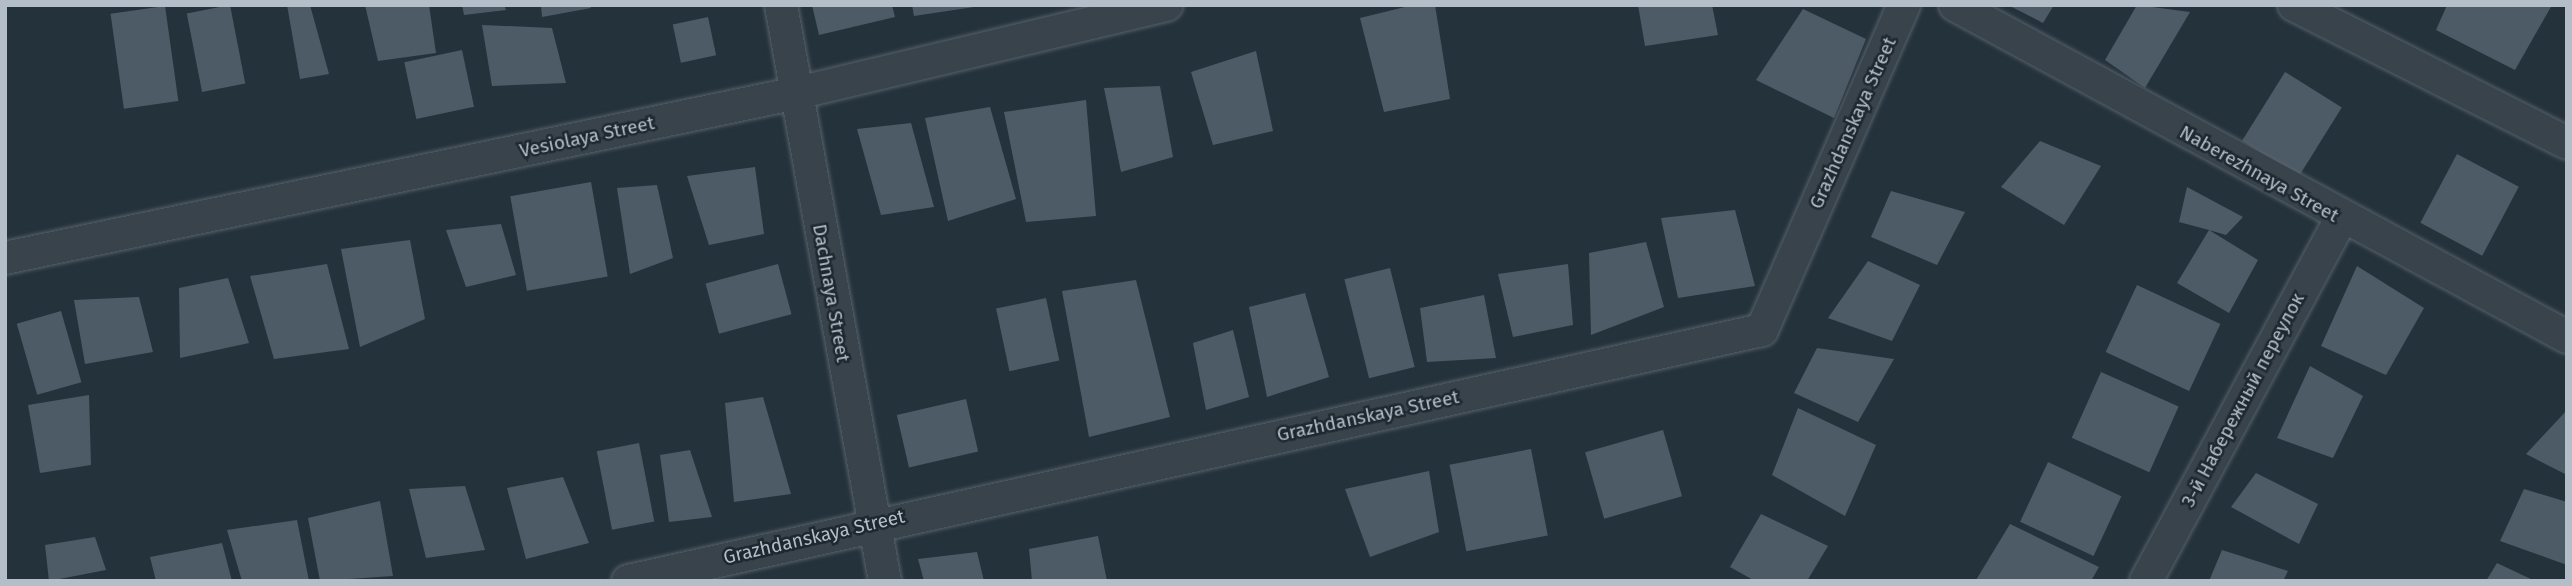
<!DOCTYPE html>
<html>
<head>
<meta charset="utf-8">
<style>
  body { margin:0 }
  #map { position:relative; width:2572px; height:586px; overflow:hidden; background:#24323c; font-family:"Fira Sans",sans-serif }
  div>[style] { position:absolute }
  .building>* { inset:0; background:#4d5b67; transform-origin:0 0 }
  .roads { filter:drop-shadow(0 0 2px #56616a) drop-shadow(0 0 2px #56616a) }
  .minor>* { height:32px; margin:-16px; padding:0 16px; transform-origin:16px; border-radius:16px; background:#38434c }
  span { translate:-50% -50%; white-space:nowrap; text-align:center; line-height:1.15; -webkit-text-stroke:5px #1d2831; paint-order:stroke }
  .street-label { font-size:19px; color:#b3bec8 }
  .frame { position:absolute; inset:0; border:7px solid #b3bec8; pointer-events:none }
</style>
</head>
<body>
<div id="map">
  <div class="building">
    <i style="left:230px;top:5px;width:80px;height:44px;rotate:79deg"></i>
    <i style="clip-path:polygon(287px 5px,310px 5px,329px 74px,300px 79px)"></i>
    <i style="clip-path:polygon(365px 5px,429px 5px,436px 53px,378px 61px)"></i>
    <i style="clip-path:polygon(462px 5px,504px 5px,506px 10px,464px 15px)"></i>
    <i style="clip-path:polygon(541px 5px,589px 5px,591px 8px,542px 17px)"></i>
    <i style="clip-path:polygon(812px 5px,892px 5px,895px 17px,819px 35px)"></i>
    <i style="clip-path:polygon(912px 5px,974px 5px,974px 7px,914px 16px)"></i>
    <i style="clip-path:polygon(1413px 5px,1435px 5px,1450px 99px,1384px 112px,1360px 18px)"></i>
    <i style="clip-path:polygon(1638px 5px,1712px 5px,1718px 35px,1645px 46px)"></i>
    <i style="clip-path:polygon(2008px 5px,2054px 5px,2043px 23px)"></i>
    <i style="clip-path:polygon(2137px 5px,2190px 12px,2145px 88px,2105px 60px)"></i>
    <i style="clip-path:polygon(2447px 5px,2552px 5px,2515px 70px,2436px 30px)"></i>
    <i style="left:165px;top:6px;width:96px;height:55px;rotate:82deg"></i>
    <i style="clip-path:polygon(1803px 9px,1866px 39px,1834px 118px,1756px 80px)"></i>
    <i style="left:708px;top:17px;width:39px;height:36px;rotate:78deg"></i>
    <i style="clip-path:polygon(482px 25px,552px 28px,566px 83px,492px 86px)"></i>
    <i style="left:462px;top:50px;width:58px;height:59px;rotate:78deg"></i>
    <i style="clip-path:polygon(1256px 51px,1273px 131px,1213px 145px,1191px 72px)"></i>
    <i style="left:2285px;top:72px;width:67px;height:81px;rotate:32deg"></i>
    <i style="clip-path:polygon(1160px 86px,1173px 157px,1121px 172px,1104px 88px)"></i>
    <i style="clip-path:polygon(1086px 100px,1096px 216px,1026px 222px,1004px 112px)"></i>
    <i style="clip-path:polygon(990px 107px,1016px 199px,948px 221px,925px 118px)"></i>
    <i style="clip-path:polygon(911px 123px,934px 207px,881px 215px,857px 129px)"></i>
    <i style="clip-path:polygon(2040px 141px,2101px 166px,2064px 225px,2001px 187px)"></i>
    <i style="left:2457px;top:154px;width:70px;height:78px;rotate:28deg"></i>
    <i style="clip-path:polygon(755px 167px,764px 234px,709px 245px,687px 176px)"></i>
    <i style="left:591px;top:182px;width:96px;height:82px;rotate:80deg"></i>
    <i style="clip-path:polygon(657px 185px,673px 258px,630px 274px,617px 188px)"></i>
    <i style="clip-path:polygon(2187px 187px,2243px 217px,2226px 235px,2209px 230px,2258px 260px,2229px 313px,2177px 283px,2209px 230px,2179px 222px)"></i>
    <i style="clip-path:polygon(1891px 191px,1965px 212px,1937px 265px,1871px 237px)"></i>
    <i style="clip-path:polygon(1735px 210px,1755px 286px,1678px 298px,1661px 218px)"></i>
    <i style="clip-path:polygon(501px 224px,516px 275px,466px 287px,446px 230px)"></i>
    <i style="clip-path:polygon(410px 240px,425px 319px,360px 347px,341px 249px)"></i>
    <i style="clip-path:polygon(1646px 242px,1664px 307px,1591px 335px,1589px 253px)"></i>
    <i style="clip-path:polygon(1868px 261px,1920px 285px,1892px 341px,1828px 318px)"></i>
    <i style="clip-path:polygon(327px 264px,349px 349px,274px 359px,250px 276px)"></i>
    <i style="left:778px;top:264px;width:52px;height:75px;rotate:75deg"></i>
    <i style="clip-path:polygon(1568px 264px,1573px 325px,1513px 337px,1498px 274px)"></i>
    <i style="clip-path:polygon(2357px 266px,2424px 308px,2386px 375px,2321px 346px)"></i>
    <i style="left:1390px;top:268px;width:102px;height:47px;rotate:76deg"></i>
    <i style="clip-path:polygon(228px 278px,249px 343px,180px 358px,179px 288px)"></i>
    <i style="clip-path:polygon(1136px 280px,1170px 417px,1089px 437px,1062px 291px)"></i>
    <i style="left:2137px;top:285px;width:92px;height:74px;rotate:25deg"></i>
    <i style="clip-path:polygon(1305px 293px,1329px 377px,1267px 397px,1249px 307px)"></i>
    <i style="clip-path:polygon(1484px 295px,1496px 358px,1427px 362px,1420px 308px)"></i>
    <i style="clip-path:polygon(139px 297px,153px 352px,85px 364px,74px 300px)"></i>
    <i style="left:1046px;top:298px;width:64px;height:51px;rotate:78deg"></i>
    <i style="left:61px;top:311px;width:74px;height:46px;rotate:74deg"></i>
    <i style="clip-path:polygon(1233px 330px,1249px 397px,1206px 410px,1193px 343px)"></i>
    <i style="clip-path:polygon(1817px 348px,1894px 359px,1858px 422px,1794px 393px)"></i>
    <i style="clip-path:polygon(2310px 366px,2363px 396px,2333px 458px,2277px 438px)"></i>
    <i style="left:2101px;top:372px;width:85px;height:72px;rotate:24deg"></i>
    <i style="clip-path:polygon(89px 395px,91px 465px,40px 473px,28px 405px)"></i>
    <i style="clip-path:polygon(763px 397px,791px 494px,734px 502px,725px 403px)"></i>
    <i style="left:966px;top:399px;width:54px;height:71px;rotate:77deg"></i>
    <i style="clip-path:polygon(1798px 408px,1876px 445px,1845px 516px,1772px 475px)"></i>
    <i style="clip-path:polygon(2567px 410px,2567px 475px,2526px 454px)"></i>
    <i style="left:1663px;top:430px;width:69px;height:81px;rotate:74deg"></i>
    <i style="left:639px;top:443px;width:80px;height:43px;rotate:79deg"></i>
    <i style="left:1531px;top:449px;width:88px;height:83px;rotate:79deg"></i>
    <i style="clip-path:polygon(690px 450px,712px 517px,669px 522px,660px 455px)"></i>
    <i style="left:2048px;top:462px;width:81px;height:66px;rotate:25deg"></i>
    <i style="clip-path:polygon(1429px 471px,1439px 532px,1370px 557px,1345px 489px)"></i>
    <i style="clip-path:polygon(2256px 473px,2318px 504px,2299px 544px,2231px 507px)"></i>
    <i style="clip-path:polygon(563px 477px,589px 543px,526px 559px,507px 488px)"></i>
    <i style="clip-path:polygon(465px 486px,485px 550px,426px 558px,409px 489px)"></i>
    <i style="clip-path:polygon(2524px 489px,2567px 502px,2567px 565px,2500px 541px)"></i>
    <i style="clip-path:polygon(380px 501px,393px 576px,320px 581px,308px 518px)"></i>
    <i style="clip-path:polygon(1761px 514px,1828px 546px,1807px 581px,1755px 581px,1730px 567px)"></i>
    <i style="clip-path:polygon(297px 520px,309px 581px,242px 581px,227px 530px)"></i>
    <i style="clip-path:polygon(2010px 524px,2099px 567px,2091px 581px,1976px 580px)"></i>
    <i style="clip-path:polygon(1098px 536px,1107px 581px,1032px 581px,1029px 549px)"></i>
    <i style="clip-path:polygon(95px 537px,106px 570px,49px 581px,45px 545px)"></i>
    <i style="clip-path:polygon(222px 543px,232px 581px,156px 581px,150px 557px)"></i>
    <i style="clip-path:polygon(2222px 550px,2288px 571px,2283px 581px,2209px 581px)"></i>
    <i style="clip-path:polygon(977px 552px,984px 581px,924px 581px,918px 559px)"></i>
    <i style="clip-path:polygon(2497px 563px,2535px 581px,2486px 581px)"></i>
  </div>
  <div class="roads">
    <div class="minor">
      <i style="left:781px;top:5px;width:585px;rotate:79.77deg"></i>
      <i style="left:1955px;top:5px;width:696px;rotate:28.48deg"></i>
      <i style="left:2294px;top:5px;width:306px;rotate:26.8deg"></i>
      <i style="left:5px;top:258px;width:809px;rotate:-11.77deg"></i>
      <i style="left:797px;top:93px;width:380px;rotate:-13.4deg"></i>
      <i style="left:628px;top:581px;width:1161px;rotate:-12.48deg"></i>
      <i style="left:1762px;top:330px;width:355px;rotate:-66.4deg"></i>
      <i style="left:2146px;top:581px;width:410px;rotate:-61.7deg"></i>
    </div>
  </div>
  <div class="street-label">
    <span style="left:1853px;top:123px;rotate:-66deg">Grazhdanskaya Street</span>
    <span style="left:587px;top:137px;rotate:-12deg">Vesiolaya Street</span>
    <span style="left:2259px;top:174px;rotate:29deg">Naberezhnaya Street</span>
    <span style="left:831px;top:293px;rotate:80deg">Dachnaya Street</span>
    <span style="left:2243px;top:400px;rotate:-62deg">3-й Набережный переулок</span>
    <span style="left:1368px;top:416px;rotate:-12deg">Grazhdanskaya Street</span>
    <span style="left:814px;top:537px;rotate:-13deg">Grazhdanskaya Street</span>
  </div>
  <div class="frame"></div>
</div>
</body>
</html>
